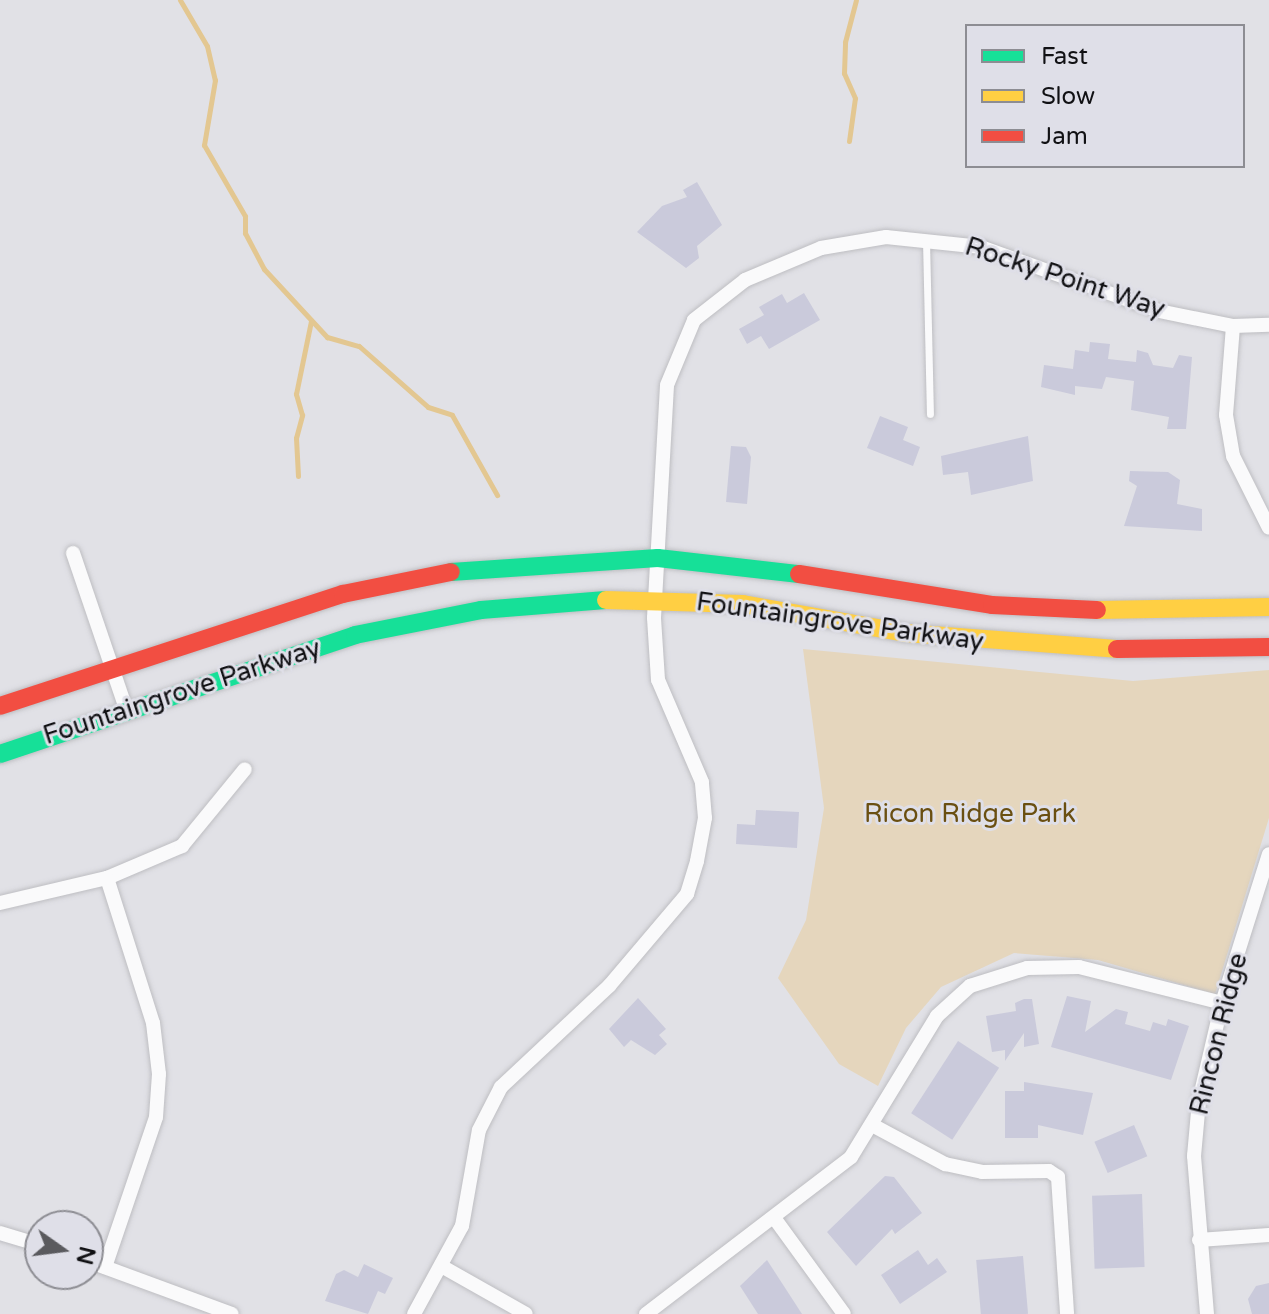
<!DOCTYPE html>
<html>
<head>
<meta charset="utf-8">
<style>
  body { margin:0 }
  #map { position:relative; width:1269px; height:1314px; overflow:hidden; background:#e1e1e6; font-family:"Varela Round",sans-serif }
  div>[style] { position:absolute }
  .green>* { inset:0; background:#e5d6bd }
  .stream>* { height:5px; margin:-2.5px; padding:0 2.5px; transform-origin:2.5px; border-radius:2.5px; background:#e3c791 }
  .building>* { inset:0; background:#cacadb; transform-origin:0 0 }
  .roads { filter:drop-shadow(0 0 2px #bebec2) drop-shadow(0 0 2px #bebec2) }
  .lane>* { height:7px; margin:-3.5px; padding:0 3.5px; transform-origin:3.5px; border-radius:3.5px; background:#fafafb }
  .street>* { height:14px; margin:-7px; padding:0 7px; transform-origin:7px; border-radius:7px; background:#fafafb }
  .fast>* { height:18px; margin:-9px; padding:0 9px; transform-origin:9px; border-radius:9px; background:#16e098 }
  .slow>* { height:18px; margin:-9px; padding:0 9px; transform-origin:9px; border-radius:9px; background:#ffcf43 }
  .jam>* { height:18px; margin:-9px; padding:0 9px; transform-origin:9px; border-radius:9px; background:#f24e42 }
  span { translate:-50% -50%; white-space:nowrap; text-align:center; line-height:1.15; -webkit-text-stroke:6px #dfdfe8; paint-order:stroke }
  .street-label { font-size:26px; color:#111114 }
  .park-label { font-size:26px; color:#6a4f11 }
  .legend { position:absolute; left:965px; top:24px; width:280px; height:144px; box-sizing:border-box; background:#dfdfe8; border:2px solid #8d8d93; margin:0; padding:10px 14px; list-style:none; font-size:24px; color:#111114 }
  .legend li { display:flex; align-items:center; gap:16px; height:40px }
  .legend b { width:40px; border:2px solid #8d8d93 }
  .north { position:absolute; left:24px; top:1210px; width:80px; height:80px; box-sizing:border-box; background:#dfdfe8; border:2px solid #8d8d93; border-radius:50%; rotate:104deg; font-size:22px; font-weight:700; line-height:32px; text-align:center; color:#111114 }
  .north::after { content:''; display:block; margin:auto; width:28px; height:36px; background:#5a5a5e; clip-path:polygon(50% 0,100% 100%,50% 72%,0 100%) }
</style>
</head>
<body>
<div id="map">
  <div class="green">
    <i style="clip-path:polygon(803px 649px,1133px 681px,1269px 670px,1269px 818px,1215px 994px,1098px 960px,1014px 953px,941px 987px,906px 1028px,878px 1086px,839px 1064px,778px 978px,806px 920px,824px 808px)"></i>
  </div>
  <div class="stream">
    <i style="left:180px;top:0;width:53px;rotate:59.6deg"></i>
    <i style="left:207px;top:46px;width:35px;rotate:77deg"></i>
    <i style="left:215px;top:80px;width:66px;rotate:99.6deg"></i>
    <i style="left:204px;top:145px;width:82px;rotate:60deg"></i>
    <i style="left:245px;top:216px;width:17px;rotate:90deg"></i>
    <i style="left:245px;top:233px;width:41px;rotate:62.2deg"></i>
    <i style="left:264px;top:269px;width:93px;rotate:47.2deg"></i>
    <i style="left:327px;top:337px;width:33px;rotate:16deg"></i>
    <i style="left:359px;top:346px;width:92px;rotate:41.5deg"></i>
    <i style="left:428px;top:407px;width:25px;rotate:18deg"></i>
    <i style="left:452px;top:415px;width:92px;rotate:60.6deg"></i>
    <i style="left:849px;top:141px;width:43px;rotate:-82.1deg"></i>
    <i style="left:855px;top:98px;width:27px;rotate:-114deg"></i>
    <i style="left:844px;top:73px;width:31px;rotate:-88deg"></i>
    <i style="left:845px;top:42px;width:43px;rotate:-75.3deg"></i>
    <i style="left:298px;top:476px;width:38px;rotate:-93deg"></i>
    <i style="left:296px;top:438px;width:24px;rotate:-75deg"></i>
    <i style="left:302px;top:415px;width:22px;rotate:-106deg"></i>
    <i style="left:296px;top:394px;width:75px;rotate:-78.4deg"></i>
  </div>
  <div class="building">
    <i style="clip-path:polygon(697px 182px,722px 225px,697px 246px,699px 258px,686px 268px,637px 232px,662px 206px,687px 197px,683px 190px)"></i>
    <i style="clip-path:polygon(804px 293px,820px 320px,769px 349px,761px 336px,747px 344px,739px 329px,764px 315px,759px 307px,782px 294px,787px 303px)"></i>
    <i style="clip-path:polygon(1090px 342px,1110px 344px,1108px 359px,1136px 362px,1137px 350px,1148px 353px,1153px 365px,1173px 368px,1179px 355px,1192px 357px,1186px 429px,1167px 429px,1169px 417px,1131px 410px,1134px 381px,1106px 377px,1102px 389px,1075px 386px,1075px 395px,1041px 387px,1044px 365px,1073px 369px,1075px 350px,1089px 352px)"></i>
    <i style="clip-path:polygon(880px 416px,908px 427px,903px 440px,920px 447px,913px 466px,867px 448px)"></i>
    <i style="clip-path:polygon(1028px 436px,1033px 481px,971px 495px,968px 472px,943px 475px,941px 456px)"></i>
    <i style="clip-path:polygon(731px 446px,746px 447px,751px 457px,747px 504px,726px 502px)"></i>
    <i style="clip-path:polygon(1130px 471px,1168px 472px,1180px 480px,1177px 504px,1202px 509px,1202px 531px,1124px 526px,1137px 486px,1129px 481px)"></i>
    <i style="clip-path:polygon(756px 810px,799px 812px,797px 848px,736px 844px,737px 824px,755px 825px)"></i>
    <i style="clip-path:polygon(1067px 996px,1091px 1001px,1085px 1032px,1116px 1009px,1128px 1012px,1125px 1024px,1150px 1031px,1153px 1022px,1166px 1026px,1168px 1019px,1189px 1026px,1171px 1080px,1051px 1047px)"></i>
    <i style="clip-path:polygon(638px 998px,666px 1029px,659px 1035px,667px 1044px,655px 1055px,631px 1040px,624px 1047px,609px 1029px)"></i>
    <i style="clip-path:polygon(1024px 999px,1032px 999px,1039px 1044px,1024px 1047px,1024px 1033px,1005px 1061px,1005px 1050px,992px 1052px,986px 1016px,1016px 1011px,1015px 1003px)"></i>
    <i style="left:958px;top:1041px;width:49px;height:86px;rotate:33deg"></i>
    <i style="clip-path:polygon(1024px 1082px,1093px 1093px,1083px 1135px,1038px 1125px,1038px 1138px,1005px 1138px,1005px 1091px,1024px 1091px)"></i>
    <i style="left:1134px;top:1125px;width:34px;height:43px;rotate:67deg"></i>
    <i style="clip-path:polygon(885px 1176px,894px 1177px,922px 1213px,895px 1234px,892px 1229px,856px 1266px,827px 1232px)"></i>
    <i style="left:1142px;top:1194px;width:73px;height:50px;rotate:88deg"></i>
    <i style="clip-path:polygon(918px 1250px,928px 1265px,937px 1258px,947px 1272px,900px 1304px,881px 1275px)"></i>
    <i style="left:1023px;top:1256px;width:58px;height:47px;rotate:85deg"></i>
    <i style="clip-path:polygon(767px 1260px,802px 1314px,758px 1314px,740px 1286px)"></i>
    <i style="clip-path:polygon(364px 1264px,393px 1278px,385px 1294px,378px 1291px,368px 1314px,325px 1301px,336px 1274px,344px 1270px,358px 1277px)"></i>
    <i style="clip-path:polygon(1269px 1283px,1269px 1314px,1252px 1314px,1248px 1299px,1256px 1286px)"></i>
  </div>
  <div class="roads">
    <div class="lane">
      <i style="left:926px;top:240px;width:174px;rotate:88.7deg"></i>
    </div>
    <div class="street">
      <i style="left:1233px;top:326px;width:89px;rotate:94.5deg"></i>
      <i style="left:1226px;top:415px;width:42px;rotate:80.3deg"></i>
      <i style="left:1233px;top:456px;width:80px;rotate:63.4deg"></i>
      <i style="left:73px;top:553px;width:165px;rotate:71.2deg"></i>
      <i style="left:0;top:903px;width:110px;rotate:-13.2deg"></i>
      <i style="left:107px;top:878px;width:82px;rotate:-23.1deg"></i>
      <i style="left:182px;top:846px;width:99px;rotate:-50.7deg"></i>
      <i style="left:874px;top:1126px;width:81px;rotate:28.2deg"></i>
      <i style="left:945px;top:1164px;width:38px;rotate:12deg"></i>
      <i style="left:982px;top:1172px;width:67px;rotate:-0.9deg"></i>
      <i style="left:1049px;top:1171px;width:11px;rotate:34deg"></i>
      <i style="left:1058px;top:1177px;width:137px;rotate:86.2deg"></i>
      <i style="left:775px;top:1219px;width:117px;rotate:54deg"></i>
      <i style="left:0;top:1233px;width:42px;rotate:16.7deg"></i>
      <i style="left:1199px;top:1240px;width:70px;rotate:-4.1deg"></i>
      <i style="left:88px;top:1261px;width:153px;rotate:20.2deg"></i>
      <i style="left:105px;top:1267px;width:158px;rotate:-71.2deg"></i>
      <i style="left:156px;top:1117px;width:43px;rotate:-86deg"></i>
      <i style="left:159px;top:1074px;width:51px;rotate:-96.7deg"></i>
      <i style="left:153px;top:1023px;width:152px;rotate:-107.6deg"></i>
      <i style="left:443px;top:1267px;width:95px;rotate:29.5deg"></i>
      <i style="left:414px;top:1314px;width:100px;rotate:-61.4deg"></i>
      <i style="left:462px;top:1226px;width:97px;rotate:-80deg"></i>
      <i style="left:479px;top:1130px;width:48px;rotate:-62.9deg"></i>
      <i style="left:501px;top:1087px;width:148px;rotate:-43.1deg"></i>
      <i style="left:609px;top:986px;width:121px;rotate:-49.7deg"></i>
      <i style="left:687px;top:894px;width:34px;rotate:-73deg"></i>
      <i style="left:697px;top:861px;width:44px;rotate:-79.5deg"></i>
      <i style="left:705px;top:818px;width:36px;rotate:-95deg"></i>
      <i style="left:702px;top:782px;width:111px;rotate:-113.3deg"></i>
      <i style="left:658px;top:680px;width:62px;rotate:-93.7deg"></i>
      <i style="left:654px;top:618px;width:233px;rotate:-86.8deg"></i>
      <i style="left:667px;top:385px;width:70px;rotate:-67.4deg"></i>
      <i style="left:694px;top:320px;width:65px;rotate:-38.1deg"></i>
      <i style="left:745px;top:280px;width:82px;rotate:-22.8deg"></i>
      <i style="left:821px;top:248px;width:66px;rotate:-9.6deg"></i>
      <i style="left:886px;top:237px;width:96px;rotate:6deg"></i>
      <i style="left:981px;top:247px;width:189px;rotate:19.8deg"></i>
      <i style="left:1159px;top:311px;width:76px;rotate:11.5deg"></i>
      <i style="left:1233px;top:326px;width:36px;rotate:-2deg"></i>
      <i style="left:646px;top:1314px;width:258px;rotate:-37.4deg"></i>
      <i style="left:851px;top:1157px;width:165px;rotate:-58.6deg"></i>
      <i style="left:937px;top:1016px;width:45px;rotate:-42.3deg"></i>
      <i style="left:970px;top:986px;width:60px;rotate:-17.5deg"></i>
      <i style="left:1027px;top:968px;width:52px;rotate:-1.1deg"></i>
      <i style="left:1079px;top:967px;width:147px;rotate:14.1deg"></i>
      <i style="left:1207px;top:1314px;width:159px;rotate:-94.7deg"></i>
      <i style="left:1194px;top:1156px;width:55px;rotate:-84.8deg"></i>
      <i style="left:1199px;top:1101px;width:101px;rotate:-76.8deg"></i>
      <i style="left:1222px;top:1003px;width:156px;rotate:-72.5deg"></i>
    </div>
    <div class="fast">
      <i style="left:451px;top:572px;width:207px;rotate:-3.9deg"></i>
      <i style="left:658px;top:558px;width:142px;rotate:6.5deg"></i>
      <i style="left:0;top:754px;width:374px;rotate:-18.5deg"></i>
      <i style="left:355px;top:635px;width:128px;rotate:-11.2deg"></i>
      <i style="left:481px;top:610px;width:125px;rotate:-4.6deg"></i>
    </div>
    <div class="slow">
      <i style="left:606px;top:600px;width:137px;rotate:1.7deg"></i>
      <i style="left:743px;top:604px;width:165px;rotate:10.1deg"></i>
      <i style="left:905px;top:633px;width:213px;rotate:4.3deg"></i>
      <i style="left:1097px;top:610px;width:172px;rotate:-1deg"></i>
    </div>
    <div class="jam">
      <i style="left:799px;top:574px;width:195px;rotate:9.1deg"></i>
      <i style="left:992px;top:605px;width:105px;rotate:2.7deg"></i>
      <i style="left:1117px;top:649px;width:152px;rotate:-0.8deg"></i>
      <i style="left:0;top:706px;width:361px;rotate:-18.1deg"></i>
      <i style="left:343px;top:594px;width:110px;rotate:-11.5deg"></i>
    </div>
  </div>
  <div class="street-label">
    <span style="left:1065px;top:278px;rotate:18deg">Rocky Point Way</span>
    <span style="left:840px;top:622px;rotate:8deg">Fountaingrove Parkway</span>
    <span style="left:182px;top:692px;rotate:-18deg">Fountaingrove Parkway</span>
    <span style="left:1219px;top:1034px;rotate:-76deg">Rincon Ridge</span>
  </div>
  <div class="park-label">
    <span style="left:970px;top:814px">Ricon Ridge Park</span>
  </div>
  <ul class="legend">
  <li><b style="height:10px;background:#16e098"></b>Fast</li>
  <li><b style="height:10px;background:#ffcf43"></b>Slow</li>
  <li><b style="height:10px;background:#f24e42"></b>Jam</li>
  </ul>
  <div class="north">N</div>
</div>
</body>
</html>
